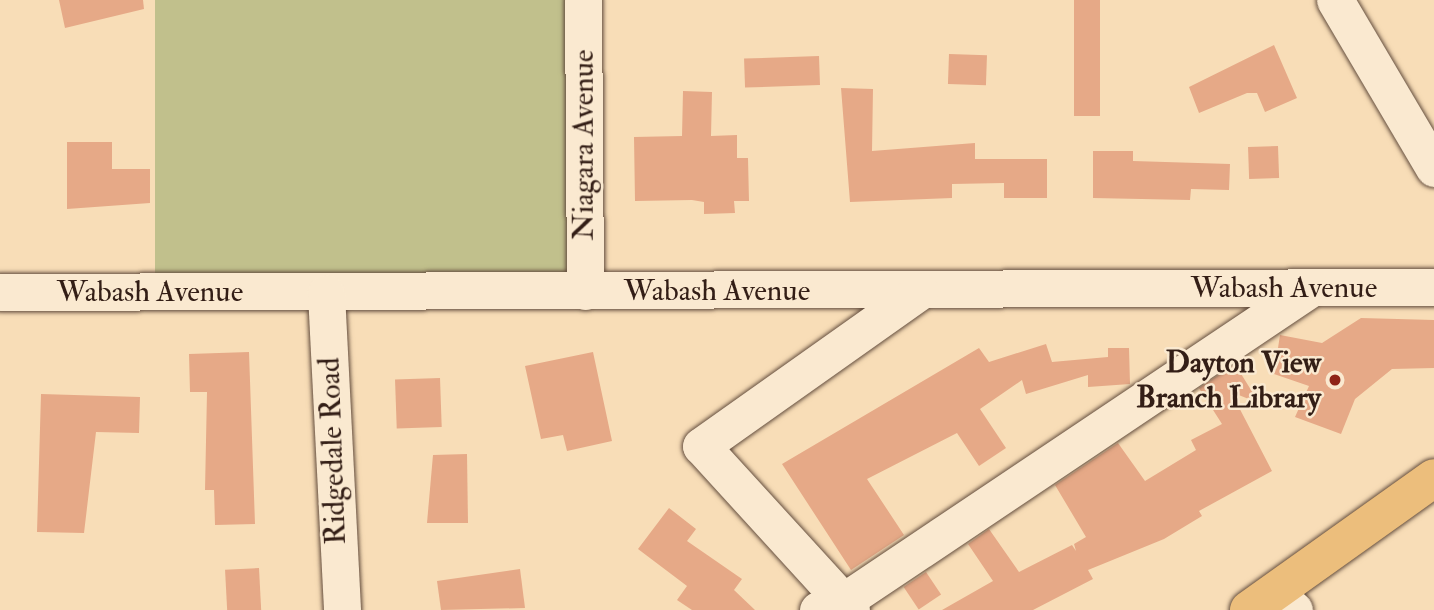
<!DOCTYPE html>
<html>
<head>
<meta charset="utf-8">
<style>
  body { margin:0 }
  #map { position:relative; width:1434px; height:610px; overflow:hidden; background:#f8ddb7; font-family:"IM FELL Double Pica",serif }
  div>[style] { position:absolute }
  .green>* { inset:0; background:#c1c08c; transform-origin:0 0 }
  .building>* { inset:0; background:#e6a987; transform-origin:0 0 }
  .roads { filter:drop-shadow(0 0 2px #644e3e) drop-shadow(0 0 2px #644e3e) }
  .minor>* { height:37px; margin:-18.5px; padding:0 18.5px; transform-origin:18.5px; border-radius:18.5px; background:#fae9d0 }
  .major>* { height:38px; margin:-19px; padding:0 19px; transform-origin:19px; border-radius:19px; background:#ecbe7c }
  .dots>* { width:19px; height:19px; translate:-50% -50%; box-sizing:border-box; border:4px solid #fae9d0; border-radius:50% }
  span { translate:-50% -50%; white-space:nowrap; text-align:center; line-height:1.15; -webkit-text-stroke:5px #fae9d0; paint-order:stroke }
  .street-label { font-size:30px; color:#331e16 }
  .poi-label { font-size:30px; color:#331e16; font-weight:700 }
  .right { translate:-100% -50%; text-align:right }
</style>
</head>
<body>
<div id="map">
  <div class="green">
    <i style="left:155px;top:0;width:428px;height:292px"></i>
  </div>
  <div class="building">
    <i style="clip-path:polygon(59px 0,143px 0,144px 9px,65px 28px)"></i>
    <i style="left:1074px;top:0;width:26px;height:116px"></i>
    <i style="clip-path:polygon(1274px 45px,1297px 98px,1265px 112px,1257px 93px,1247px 93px,1199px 113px,1189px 87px)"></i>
    <i style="left:949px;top:54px;width:38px;height:30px;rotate:2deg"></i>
    <i style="left:819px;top:56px;width:29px;height:75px;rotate:88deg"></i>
    <i style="clip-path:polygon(841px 88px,873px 89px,872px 151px,975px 143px,975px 159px,1047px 159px,1047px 198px,1004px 198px,1004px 183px,952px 184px,952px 198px,850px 202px)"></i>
    <i style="clip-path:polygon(683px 91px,712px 92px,711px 136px,737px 135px,737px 158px,748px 158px,749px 201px,734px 201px,735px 213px,704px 214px,704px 202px,692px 200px,635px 201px,634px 137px,682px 136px)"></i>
    <i style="clip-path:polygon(67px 142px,112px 142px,112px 169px,150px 169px,150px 203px,67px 209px)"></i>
    <i style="left:1278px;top:146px;width:32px;height:30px;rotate:88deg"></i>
    <i style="clip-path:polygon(1093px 151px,1133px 151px,1133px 161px,1230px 164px,1229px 190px,1191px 189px,1190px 200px,1093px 198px)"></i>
    <i style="clip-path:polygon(1361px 318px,1434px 320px,1434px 368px,1392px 369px,1355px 399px,1341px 434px,1295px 417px,1309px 386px,1274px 374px,1280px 335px,1322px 343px)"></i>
    <i style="clip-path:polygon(1046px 344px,1052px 362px,1108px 357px,1108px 348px,1129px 348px,1130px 384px,1088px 387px,1088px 375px,1026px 394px,1022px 380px,980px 409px,1006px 448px,979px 466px,957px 433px,867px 479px,904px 535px,851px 570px,782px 464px,979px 348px,989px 362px)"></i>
    <i style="clip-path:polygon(249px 352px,255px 524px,215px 525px,214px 490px,205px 490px,207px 392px,190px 392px,189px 354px)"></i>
    <i style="clip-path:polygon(593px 352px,612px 441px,567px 451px,563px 435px,541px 439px,525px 366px)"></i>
    <i style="clip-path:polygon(1235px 364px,1259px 403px,1231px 392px,1272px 471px,1199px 511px,1202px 516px,1164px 539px,1088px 570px,1093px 579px,1033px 610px,942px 610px,993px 581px,968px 544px,989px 529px,1019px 572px,1072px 545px,1076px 551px,1074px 544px,1086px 537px,1055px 485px,1118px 443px,1145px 481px,1196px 450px,1191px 440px,1222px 424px,1199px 388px)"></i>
    <i style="left:440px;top:378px;width:49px;height:45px;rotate:88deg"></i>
    <i style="clip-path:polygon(41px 394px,140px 397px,139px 433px,96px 432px,84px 533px,37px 532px)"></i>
    <i style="clip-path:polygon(467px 454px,468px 523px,427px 523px,433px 455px)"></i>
    <i style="clip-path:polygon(669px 508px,696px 529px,687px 541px,742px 579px,734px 590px,755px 610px,692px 610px,677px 600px,687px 586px,638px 549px)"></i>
    <i style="left:259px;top:568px;width:42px;height:34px;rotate:87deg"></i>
    <i style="clip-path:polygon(520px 569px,525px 608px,441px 610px,437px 581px)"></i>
    <i style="left:926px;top:572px;width:27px;height:27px;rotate:56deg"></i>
  </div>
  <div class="roads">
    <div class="minor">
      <i style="left:583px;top:0;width:291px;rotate:89.6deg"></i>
      <i style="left:1335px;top:0;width:195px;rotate:59.5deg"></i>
      <i style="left:0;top:292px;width:1434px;rotate:-0.2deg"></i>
      <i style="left:326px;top:293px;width:317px;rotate:87.1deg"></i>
      <i style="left:1274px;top:592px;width:27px;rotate:42deg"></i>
      <i style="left:818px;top:610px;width:28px;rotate:-19deg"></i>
      <i style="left:844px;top:601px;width:562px;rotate:-33.83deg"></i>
      <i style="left:851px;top:610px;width:222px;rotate:-132.4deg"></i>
      <i style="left:701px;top:446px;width:268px;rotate:-35.3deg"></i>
    </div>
    <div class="major">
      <i style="left:1249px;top:610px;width:227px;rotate:-35.5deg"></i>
    </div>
  </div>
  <div class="dots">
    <i style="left:1335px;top:380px;background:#8f2418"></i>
  </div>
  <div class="street-label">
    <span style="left:584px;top:145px;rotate:-90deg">Niagara Avenue</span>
    <span style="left:1284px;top:288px">Wabash Avenue</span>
    <span style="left:717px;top:291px">Wabash Avenue</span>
    <span style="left:150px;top:292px">Wabash Avenue</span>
    <span style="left:333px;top:451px;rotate:-92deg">Ridgedale Road</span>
  </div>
  <div class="poi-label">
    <span class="right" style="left:1321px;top:380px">Dayton View<br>Branch Library</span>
  </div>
</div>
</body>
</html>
